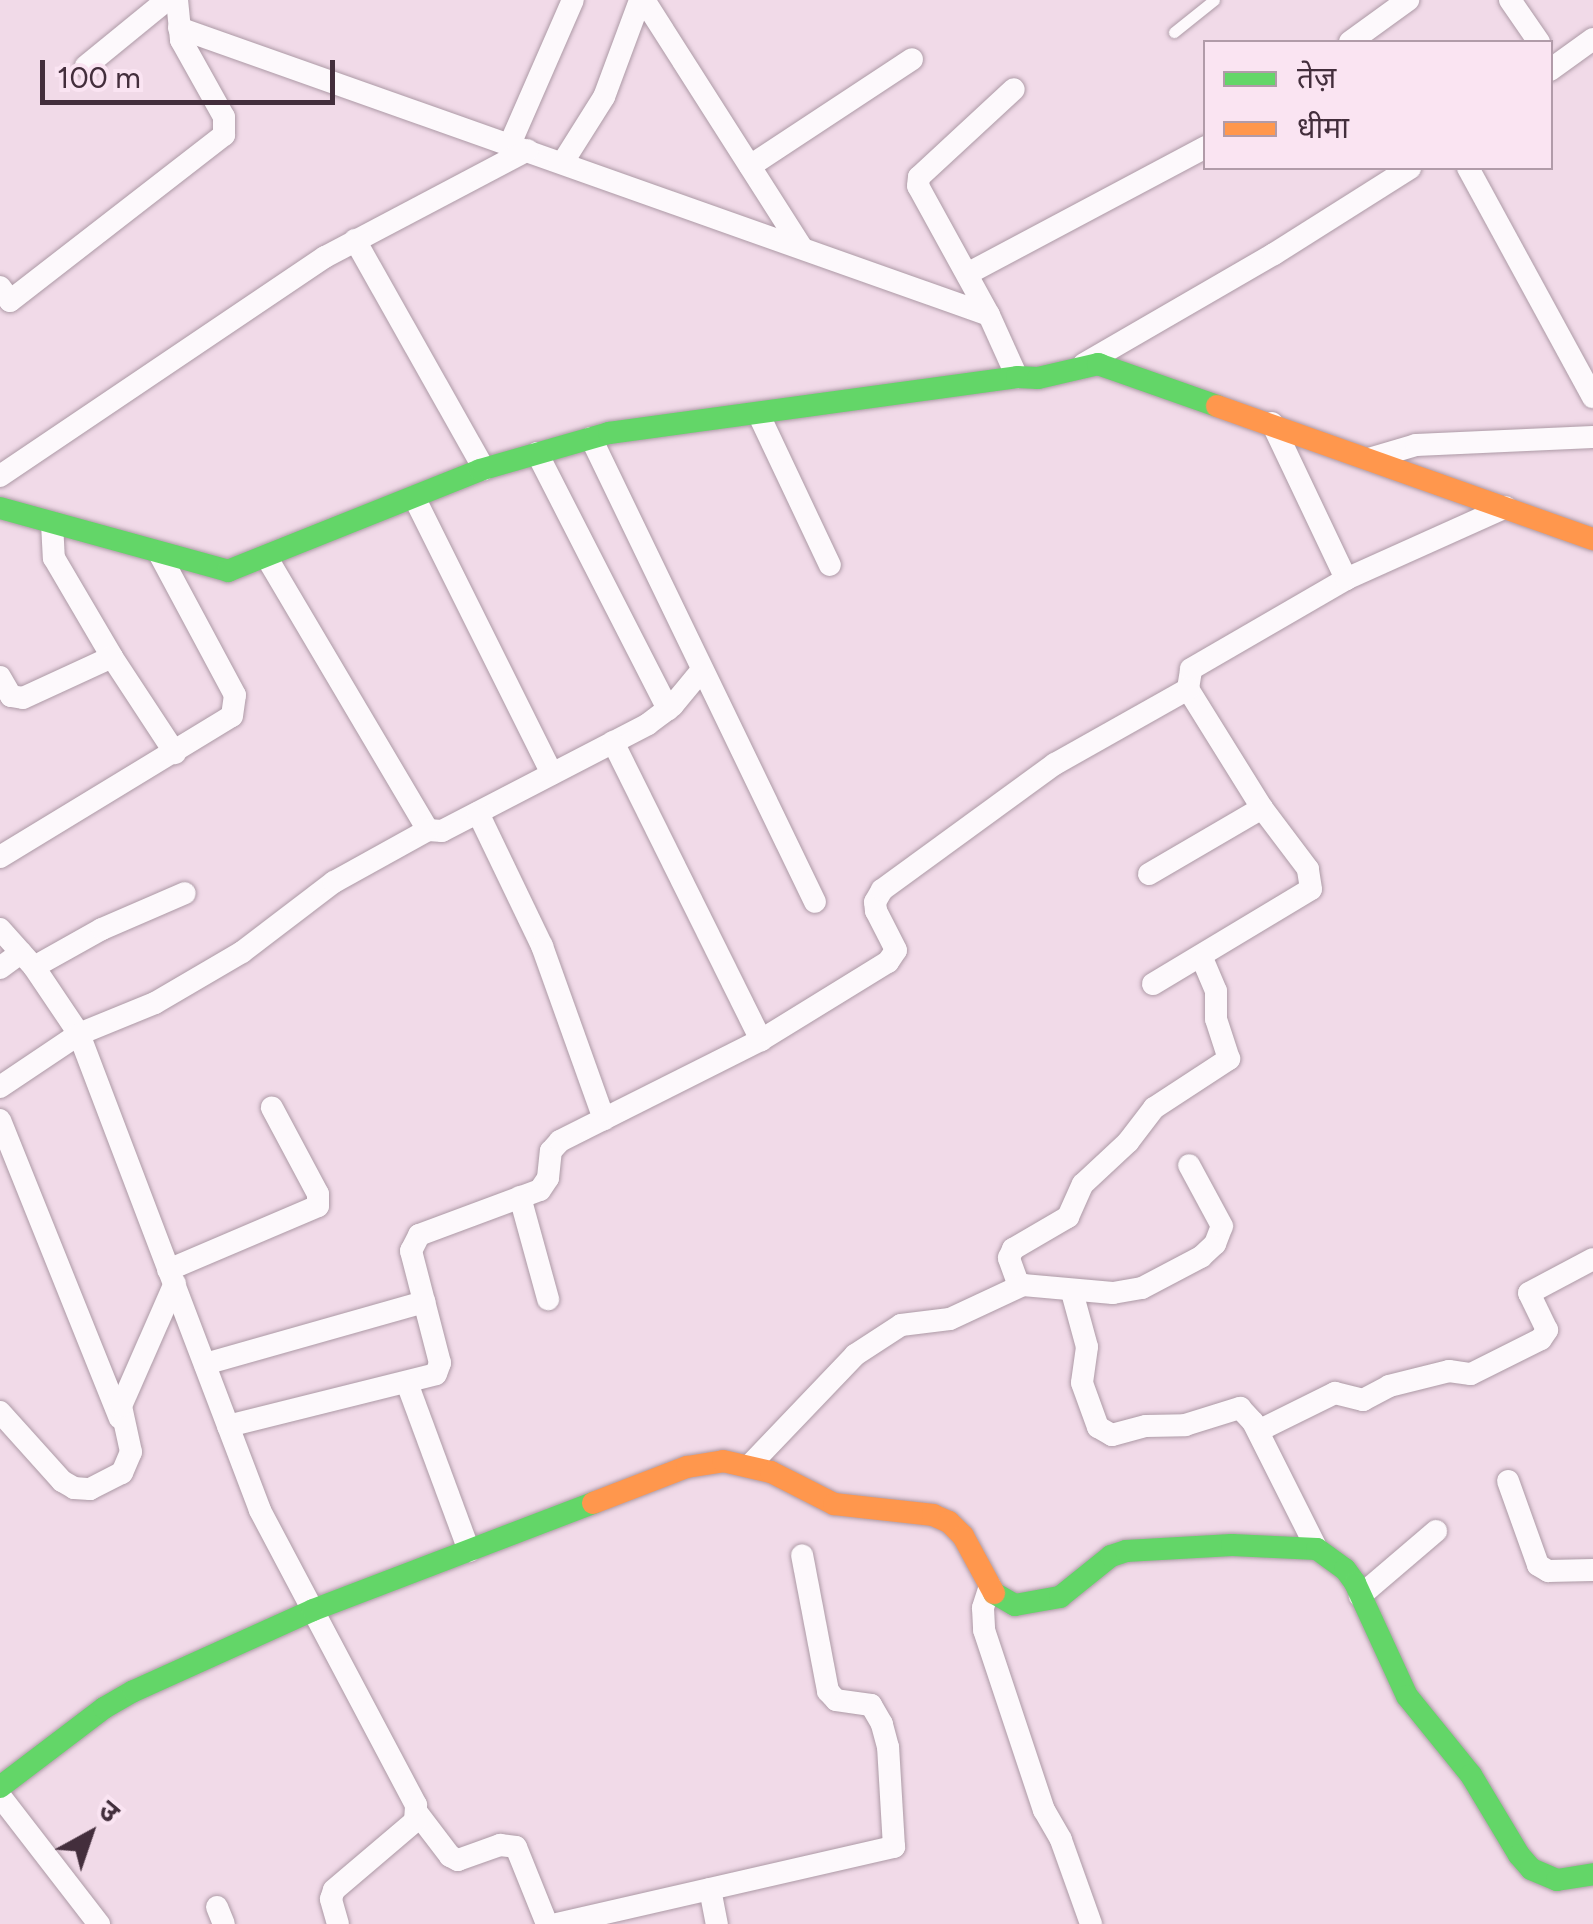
<!DOCTYPE html>
<html>
<head>
<meta charset="utf-8">
<style>
  body { margin:0 }
  #map { position:relative; width:1593px; height:1924px; overflow:hidden; background:#f1dae8; font-family:Figtree,"Noto Sans Devanagari",sans-serif }
  div>[style] { position:absolute }
  .roads { filter:drop-shadow(0 0 2px #ad9aa6) drop-shadow(0 0 2px #ad9aa6) }
  .lane>* { height:11px; margin:-5.5px; padding:0 5.5px; transform-origin:5.5px; border-radius:5.5px; background:#fdf9fc }
  .street>* { height:22px; margin:-11px; padding:0 11px; transform-origin:11px; border-radius:11px; background:#fdf9fc }
  .fast>* { height:22px; margin:-11px; padding:0 11px; transform-origin:11px; border-radius:11px; background:#63d668 }
  .slow>* { height:22px; margin:-11px; padding:0 11px; transform-origin:11px; border-radius:11px; background:#ff974d }
  span { translate:-50% -50%; white-space:nowrap; text-align:center; line-height:1.15; -webkit-text-stroke:8px #fae4f2; paint-order:stroke }
  .legend { position:absolute; left:1203px; top:40px; width:350px; height:130px; box-sizing:border-box; background:#fae4f2; border:2px solid #b19ba9; margin:0; padding:12px 18px; list-style:none; font-size:30px; color:#432e3c }
  .legend li { display:flex; align-items:center; gap:20px; height:50px }
  .legend b { width:50px; border:2px solid #b19ba9 }
  .north { position:absolute; left:40px; top:1784px; width:100px; height:100px; -webkit-text-stroke:8px #fae4f2; paint-order:stroke; rotate:40deg; font-size:28px; font-weight:700; line-height:40px; text-align:center; color:#432e3c }
  .north::after { content:''; display:block; margin:auto; width:35px; height:45px; background:#432e3c; clip-path:polygon(50% 0,100% 100%,50% 72%,0 100%) }
  .scale { position:absolute; left:40px; top:60px; width:295px; height:45px; box-sizing:border-box; border:5px solid #432e3c; border-top:0; padding-left:12px; font-size:30px; line-height:35px; white-space:nowrap; color:#432e3c; -webkit-text-stroke:8px #fae4f2; paint-order:stroke }
</style>
</head>
<body>
<div id="map">
  <div class="roads">
    <div class="lane">
      <i style="left:1174px;top:32px;width:51px;rotate:-38.7deg"></i>
    </div>
    <div class="street">
      <i style="left:644px;top:0;width:294px;rotate:57.5deg"></i>
      <i style="left:1510px;top:0;width:51px;rotate:55.4deg"></i>
      <i style="left:179px;top:28px;width:859px;rotate:19.51deg"></i>
      <i style="left:989px;top:315px;width:68px;rotate:65.7deg"></i>
      <i style="left:1350px;top:42px;width:72px;rotate:-35.9deg"></i>
      <i style="left:86px;top:66px;width:104px;rotate:-39.2deg"></i>
      <i style="left:1550px;top:70px;width:53px;rotate:-35.8deg"></i>
      <i style="left:510px;top:144px;width:157px;rotate:-66.4deg"></i>
      <i style="left:563px;top:162px;width:77px;rotate:-57.8deg"></i>
      <i style="left:604px;top:97px;width:103px;rotate:-69.6deg"></i>
      <i style="left:750px;top:166px;width:194px;rotate:-33.4deg"></i>
      <i style="left:1468px;top:168px;width:261px;rotate:61.4deg"></i>
      <i style="left:355px;top:240px;width:263px;rotate:60.6deg"></i>
      <i style="left:967px;top:274px;width:271px;rotate:-28deg"></i>
      <i style="left:0;top:287px;width:17px;rotate:54deg"></i>
      <i style="left:10px;top:301px;width:271px;rotate:-37.8deg"></i>
      <i style="left:224px;top:135px;width:18px;rotate:-90deg"></i>
      <i style="left:224px;top:117px;width:88px;rotate:-119.2deg"></i>
      <i style="left:181px;top:40px;width:40px;rotate:-95.7deg"></i>
      <i style="left:989px;top:315px;width:147px;rotate:-118.8deg"></i>
      <i style="left:918px;top:186px;width:9px;rotate:-84deg"></i>
      <i style="left:919px;top:177px;width:129px;rotate:-42.8deg"></i>
      <i style="left:1084px;top:364px;width:220px;rotate:-30.1deg"></i>
      <i style="left:1274px;top:254px;width:161px;rotate:-32.3deg"></i>
      <i style="left:758px;top:413px;width:168px;rotate:64.7deg"></i>
      <i style="left:1272px;top:423px;width:173px;rotate:64.6deg"></i>
      <i style="left:591px;top:438px;width:515px;rotate:64.23deg"></i>
      <i style="left:537px;top:453px;width:288px;rotate:62.9deg"></i>
      <i style="left:1372px;top:458px;width:46px;rotate:-16.5deg"></i>
      <i style="left:1416px;top:445px;width:177px;rotate:-2.6deg"></i>
      <i style="left:0;top:476px;width:392px;rotate:-34deg"></i>
      <i style="left:325px;top:257px;width:229px;rotate:-27.8deg"></i>
      <i style="left:414px;top:497px;width:309px;rotate:63.5deg"></i>
      <i style="left:52px;top:523px;width:35px;rotate:87deg"></i>
      <i style="left:54px;top:558px;width:115px;rotate:59.6deg"></i>
      <i style="left:267px;top:558px;width:316px;rotate:59.4deg"></i>
      <i style="left:428px;top:830px;width:14px;rotate:4deg"></i>
      <i style="left:442px;top:831px;width:232px;rotate:-27.4deg"></i>
      <i style="left:648px;top:724px;width:31px;rotate:-37deg"></i>
      <i style="left:673px;top:705px;width:45px;rotate:-50.4deg"></i>
      <i style="left:0;top:677px;width:22px;rotate:60deg"></i>
      <i style="left:11px;top:696px;width:12px;rotate:9deg"></i>
      <i style="left:23px;top:698px;width:98px;rotate:-24.7deg"></i>
      <i style="left:112px;top:657px;width:115px;rotate:56.7deg"></i>
      <i style="left:613px;top:742px;width:333px;rotate:63.6deg"></i>
      <i style="left:478px;top:813px;width:148px;rotate:64.3deg"></i>
      <i style="left:542px;top:946px;width:184px;rotate:70.3deg"></i>
      <i style="left:0;top:857px;width:271px;rotate:-31.3deg"></i>
      <i style="left:232px;top:716px;width:21px;rotate:-82deg"></i>
      <i style="left:235px;top:695px;width:159px;rotate:-118.2deg"></i>
      <i style="left:1149px;top:874px;width:131px;rotate:-30.3deg"></i>
      <i style="left:0;top:929px;width:51px;rotate:48.2deg"></i>
      <i style="left:34px;top:967px;width:81px;rotate:56.1deg"></i>
      <i style="left:79px;top:1034px;width:95px;rotate:146.1deg"></i>
      <i style="left:34px;top:967px;width:78px;rotate:-29.2deg"></i>
      <i style="left:102px;top:929px;width:90px;rotate:-23.4deg"></i>
      <i style="left:0;top:968px;width:26px;rotate:-36deg"></i>
      <i style="left:1153px;top:984px;width:184px;rotate:-31deg"></i>
      <i style="left:1311px;top:889px;width:20px;rotate:-99deg"></i>
      <i style="left:1308px;top:869px;width:76px;rotate:-127deg"></i>
      <i style="left:1262px;top:808px;width:140px;rotate:-121.9deg"></i>
      <i style="left:1188px;top:689px;width:20px;rotate:-81deg"></i>
      <i style="left:1191px;top:669px;width:179px;rotate:-30.1deg"></i>
      <i style="left:1346px;top:579px;width:175px;rotate:-24.2deg"></i>
      <i style="left:0;top:1120px;width:321px;rotate:68.1deg"></i>
      <i style="left:520px;top:1197px;width:106px;rotate:74.6deg"></i>
      <i style="left:168px;top:1270px;width:163px;rotate:-23.1deg"></i>
      <i style="left:318px;top:1206px;width:12px;rotate:-90deg"></i>
      <i style="left:318px;top:1194px;width:98px;rotate:-118.1deg"></i>
      <i style="left:1019px;top:1286px;width:30px;rotate:-110deg"></i>
      <i style="left:1009px;top:1258px;width:10px;rotate:-66deg"></i>
      <i style="left:1013px;top:1249px;width:64px;rotate:-30.2deg"></i>
      <i style="left:1068px;top:1217px;width:36px;rotate:-66deg"></i>
      <i style="left:1083px;top:1184px;width:62px;rotate:-43deg"></i>
      <i style="left:1128px;top:1142px;width:43px;rotate:-52.6deg"></i>
      <i style="left:1154px;top:1108px;width:90px;rotate:-33.2deg"></i>
      <i style="left:1229px;top:1059px;width:42px;rotate:-108deg"></i>
      <i style="left:1216px;top:1019px;width:28px;rotate:-90deg"></i>
      <i style="left:1216px;top:991px;width:38px;rotate:-113deg"></i>
      <i style="left:1072px;top:1292px;width:57px;rotate:74.7deg"></i>
      <i style="left:1087px;top:1347px;width:36px;rotate:98deg"></i>
      <i style="left:1082px;top:1383px;width:47px;rotate:70deg"></i>
      <i style="left:1098px;top:1427px;width:16px;rotate:30deg"></i>
      <i style="left:1112px;top:1435px;width:35px;rotate:-15deg"></i>
      <i style="left:1146px;top:1426px;width:39px;rotate:-1deg"></i>
      <i style="left:1185px;top:1425px;width:58px;rotate:-17.2deg"></i>
      <i style="left:1240px;top:1408px;width:19px;rotate:47deg"></i>
      <i style="left:1253px;top:1422px;width:142px;rotate:63.3deg"></i>
      <i style="left:205px;top:1364px;width:228px;rotate:-15.8deg"></i>
      <i style="left:407px;top:1383px;width:179px;rotate:69.7deg"></i>
      <i style="left:0;top:1412px;width:93px;rotate:48.1deg"></i>
      <i style="left:62px;top:1481px;width:14px;rotate:30deg"></i>
      <i style="left:74px;top:1488px;width:16px;rotate:4deg"></i>
      <i style="left:90px;top:1489px;width:36px;rotate:-27deg"></i>
      <i style="left:122px;top:1473px;width:23px;rotate:-67deg"></i>
      <i style="left:131px;top:1452px;width:47px;rotate:-102.3deg"></i>
      <i style="left:121px;top:1406px;width:134px;rotate:-66.3deg"></i>
      <i style="left:228px;top:1426px;width:214px;rotate:-14deg"></i>
      <i style="left:436px;top:1374px;width:12px;rotate:-70deg"></i>
      <i style="left:440px;top:1363px;width:116px;rotate:-104.5deg"></i>
      <i style="left:411px;top:1251px;width:18px;rotate:-63deg"></i>
      <i style="left:419px;top:1235px;width:129px;rotate:-20.4deg"></i>
      <i style="left:540px;top:1190px;width:14px;rotate:-56deg"></i>
      <i style="left:548px;top:1178px;width:27px;rotate:-84deg"></i>
      <i style="left:551px;top:1151px;width:13px;rotate:-48deg"></i>
      <i style="left:560px;top:1141px;width:225px;rotate:-26.7deg"></i>
      <i style="left:761px;top:1040px;width:149px;rotate:-31.6deg"></i>
      <i style="left:888px;top:962px;width:14px;rotate:-56deg"></i>
      <i style="left:896px;top:950px;width:44px;rotate:-117.1deg"></i>
      <i style="left:876px;top:911px;width:9px;rotate:-96deg"></i>
      <i style="left:875px;top:902px;width:14px;rotate:-60deg"></i>
      <i style="left:882px;top:890px;width:214px;rotate:-36.1deg"></i>
      <i style="left:1055px;top:764px;width:153px;rotate:-29.4deg"></i>
      <i style="left:1258px;top:1431px;width:86px;rotate:-26.3deg"></i>
      <i style="left:1335px;top:1393px;width:29px;rotate:14deg"></i>
      <i style="left:1363px;top:1400px;width:30px;rotate:-28deg"></i>
      <i style="left:1389px;top:1386px;width:62px;rotate:-14deg"></i>
      <i style="left:1449px;top:1371px;width:22px;rotate:8deg"></i>
      <i style="left:1471px;top:1374px;width:78px;rotate:-26.6deg"></i>
      <i style="left:1541px;top:1339px;width:11px;rotate:-56deg"></i>
      <i style="left:1547px;top:1330px;width:41px;rotate:-115.9deg"></i>
      <i style="left:1529px;top:1293px;width:72px;rotate:-28deg"></i>
      <i style="left:751px;top:1464px;width:151px;rotate:-46.3deg"></i>
      <i style="left:855px;top:1355px;width:55px;rotate:-33.1deg"></i>
      <i style="left:901px;top:1325px;width:49px;rotate:-7deg"></i>
      <i style="left:950px;top:1319px;width:81px;rotate:-25deg"></i>
      <i style="left:1023px;top:1285px;width:90px;rotate:5.1deg"></i>
      <i style="left:1113px;top:1293px;width:29px;rotate:-10deg"></i>
      <i style="left:1142px;top:1288px;width:67px;rotate:-27.7deg"></i>
      <i style="left:1201px;top:1257px;width:19px;rotate:-43deg"></i>
      <i style="left:1215px;top:1244px;width:19px;rotate:-69deg"></i>
      <i style="left:1222px;top:1226px;width:69px;rotate:-118.4deg"></i>
      <i style="left:1508px;top:1481px;width:89px;rotate:70.3deg"></i>
      <i style="left:1538px;top:1565px;width:12px;rotate:31deg"></i>
      <i style="left:1548px;top:1571px;width:45px;rotate:-1.3deg"></i>
      <i style="left:990px;top:1586px;width:23px;rotate:108deg"></i>
      <i style="left:983px;top:1608px;width:22px;rotate:87deg"></i>
      <i style="left:984px;top:1630px;width:190px;rotate:71.6deg"></i>
      <i style="left:1044px;top:1810px;width:34px;rotate:60deg"></i>
      <i style="left:1061px;top:1840px;width:89px;rotate:70.3deg"></i>
      <i style="left:1360px;top:1596px;width:100px;rotate:-40.5deg"></i>
      <i style="left:0;top:1796px;width:162px;rotate:52.3deg"></i>
      <i style="left:418px;top:1814px;width:53px;rotate:52.7deg"></i>
      <i style="left:450px;top:1856px;width:9px;rotate:27deg"></i>
      <i style="left:458px;top:1860px;width:45px;rotate:-19.7deg"></i>
      <i style="left:500px;top:1845px;width:16px;rotate:7deg"></i>
      <i style="left:516px;top:1847px;width:83px;rotate:68.1deg"></i>
      <i style="left:710px;top:1889px;width:36px;rotate:79deg"></i>
      <i style="left:217px;top:1907px;width:18px;rotate:68deg"></i>
      <i style="left:338px;top:1924px;width:26px;rotate:-106deg"></i>
      <i style="left:331px;top:1899px;width:9px;rotate:-72deg"></i>
      <i style="left:334px;top:1890px;width:106px;rotate:-40.4deg"></i>
      <i style="left:415px;top:1821px;width:16px;rotate:-86deg"></i>
      <i style="left:416px;top:1805px;width:334px;rotate:-117.9deg"></i>
      <i style="left:260px;top:1510px;width:509px;rotate:-110.82deg"></i>
      <i style="left:79px;top:1034px;width:82px;rotate:-22.2deg"></i>
      <i style="left:155px;top:1003px;width:101px;rotate:-30.4deg"></i>
      <i style="left:242px;top:952px;width:116px;rotate:-37.3deg"></i>
      <i style="left:334px;top:882px;width:107px;rotate:-29deg"></i>
      <i style="left:557px;top:1924px;width:346px;rotate:-12.9deg"></i>
      <i style="left:894px;top:1847px;width:100px;rotate:-93.4deg"></i>
      <i style="left:888px;top:1747px;width:24px;rotate:-105deg"></i>
      <i style="left:882px;top:1724px;width:22px;rotate:-120deg"></i>
      <i style="left:871px;top:1705px;width:35px;rotate:-172deg"></i>
      <i style="left:836px;top:1700px;width:12px;rotate:-132deg"></i>
      <i style="left:828px;top:1691px;width:138px;rotate:-100.8deg"></i>
    </div>
    <div class="fast">
      <i style="left:0;top:508px;width:237px;rotate:15.4deg"></i>
      <i style="left:228px;top:571px;width:271px;rotate:-21.8deg"></i>
      <i style="left:480px;top:470px;width:134px;rotate:-16deg"></i>
      <i style="left:609px;top:433px;width:412px;rotate:-7.8deg"></i>
      <i style="left:1017px;top:377px;width:21px;rotate:3deg"></i>
      <i style="left:1038px;top:378px;width:62px;rotate:-13.1deg"></i>
      <i style="left:1098px;top:364px;width:126px;rotate:19.4deg"></i>
      <i style="left:994px;top:1593px;width:24px;rotate:30deg"></i>
      <i style="left:1015px;top:1605px;width:46px;rotate:-10.1deg"></i>
      <i style="left:1060px;top:1597px;width:65px;rotate:-38.8deg"></i>
      <i style="left:1111px;top:1556px;width:16px;rotate:-18deg"></i>
      <i style="left:1126px;top:1551px;width:106px;rotate:-3.2deg"></i>
      <i style="left:1232px;top:1545px;width:85px;rotate:2.7deg"></i>
      <i style="left:1317px;top:1549px;width:34px;rotate:36deg"></i>
      <i style="left:1345px;top:1569px;width:17px;rotate:54deg"></i>
      <i style="left:1355px;top:1583px;width:124px;rotate:65.3deg"></i>
      <i style="left:1407px;top:1696px;width:102px;rotate:51deg"></i>
      <i style="left:1471px;top:1775px;width:93px;rotate:59deg"></i>
      <i style="left:1519px;top:1855px;width:18px;rotate:49deg"></i>
      <i style="left:1531px;top:1869px;width:28px;rotate:23deg"></i>
      <i style="left:1557px;top:1880px;width:36px;rotate:-9deg"></i>
      <i style="left:0;top:1787px;width:131px;rotate:-37.2deg"></i>
      <i style="left:104px;top:1708px;width:34px;rotate:-30deg"></i>
      <i style="left:134px;top:1691px;width:196px;rotate:-24.3deg"></i>
      <i style="left:313px;top:1610px;width:300px;rotate:-20.9deg"></i>
    </div>
    <div class="slow">
      <i style="left:1217px;top:406px;width:399px;rotate:19.5deg"></i>
      <i style="left:593px;top:1503px;width:101px;rotate:-21deg"></i>
      <i style="left:687px;top:1467px;width:36px;rotate:-9deg"></i>
      <i style="left:723px;top:1461px;width:49px;rotate:12.9deg"></i>
      <i style="left:771px;top:1472px;width:71px;rotate:26.9deg"></i>
      <i style="left:834px;top:1504px;width:100px;rotate:6.3deg"></i>
      <i style="left:933px;top:1515px;width:17px;rotate:24deg"></i>
      <i style="left:949px;top:1522px;width:20px;rotate:45deg"></i>
      <i style="left:963px;top:1536px;width:65px;rotate:61.5deg"></i>
    </div>
  </div>
  <ul class="legend">
  <li><b style="height:12px;background:#63d668"></b>तेज़</li>
  <li><b style="height:12px;background:#ff974d"></b>धीमा</li>
  </ul>
  <div class="north">उ</div>
  <div class="scale">100 m</div>
</div>
</body>
</html>
